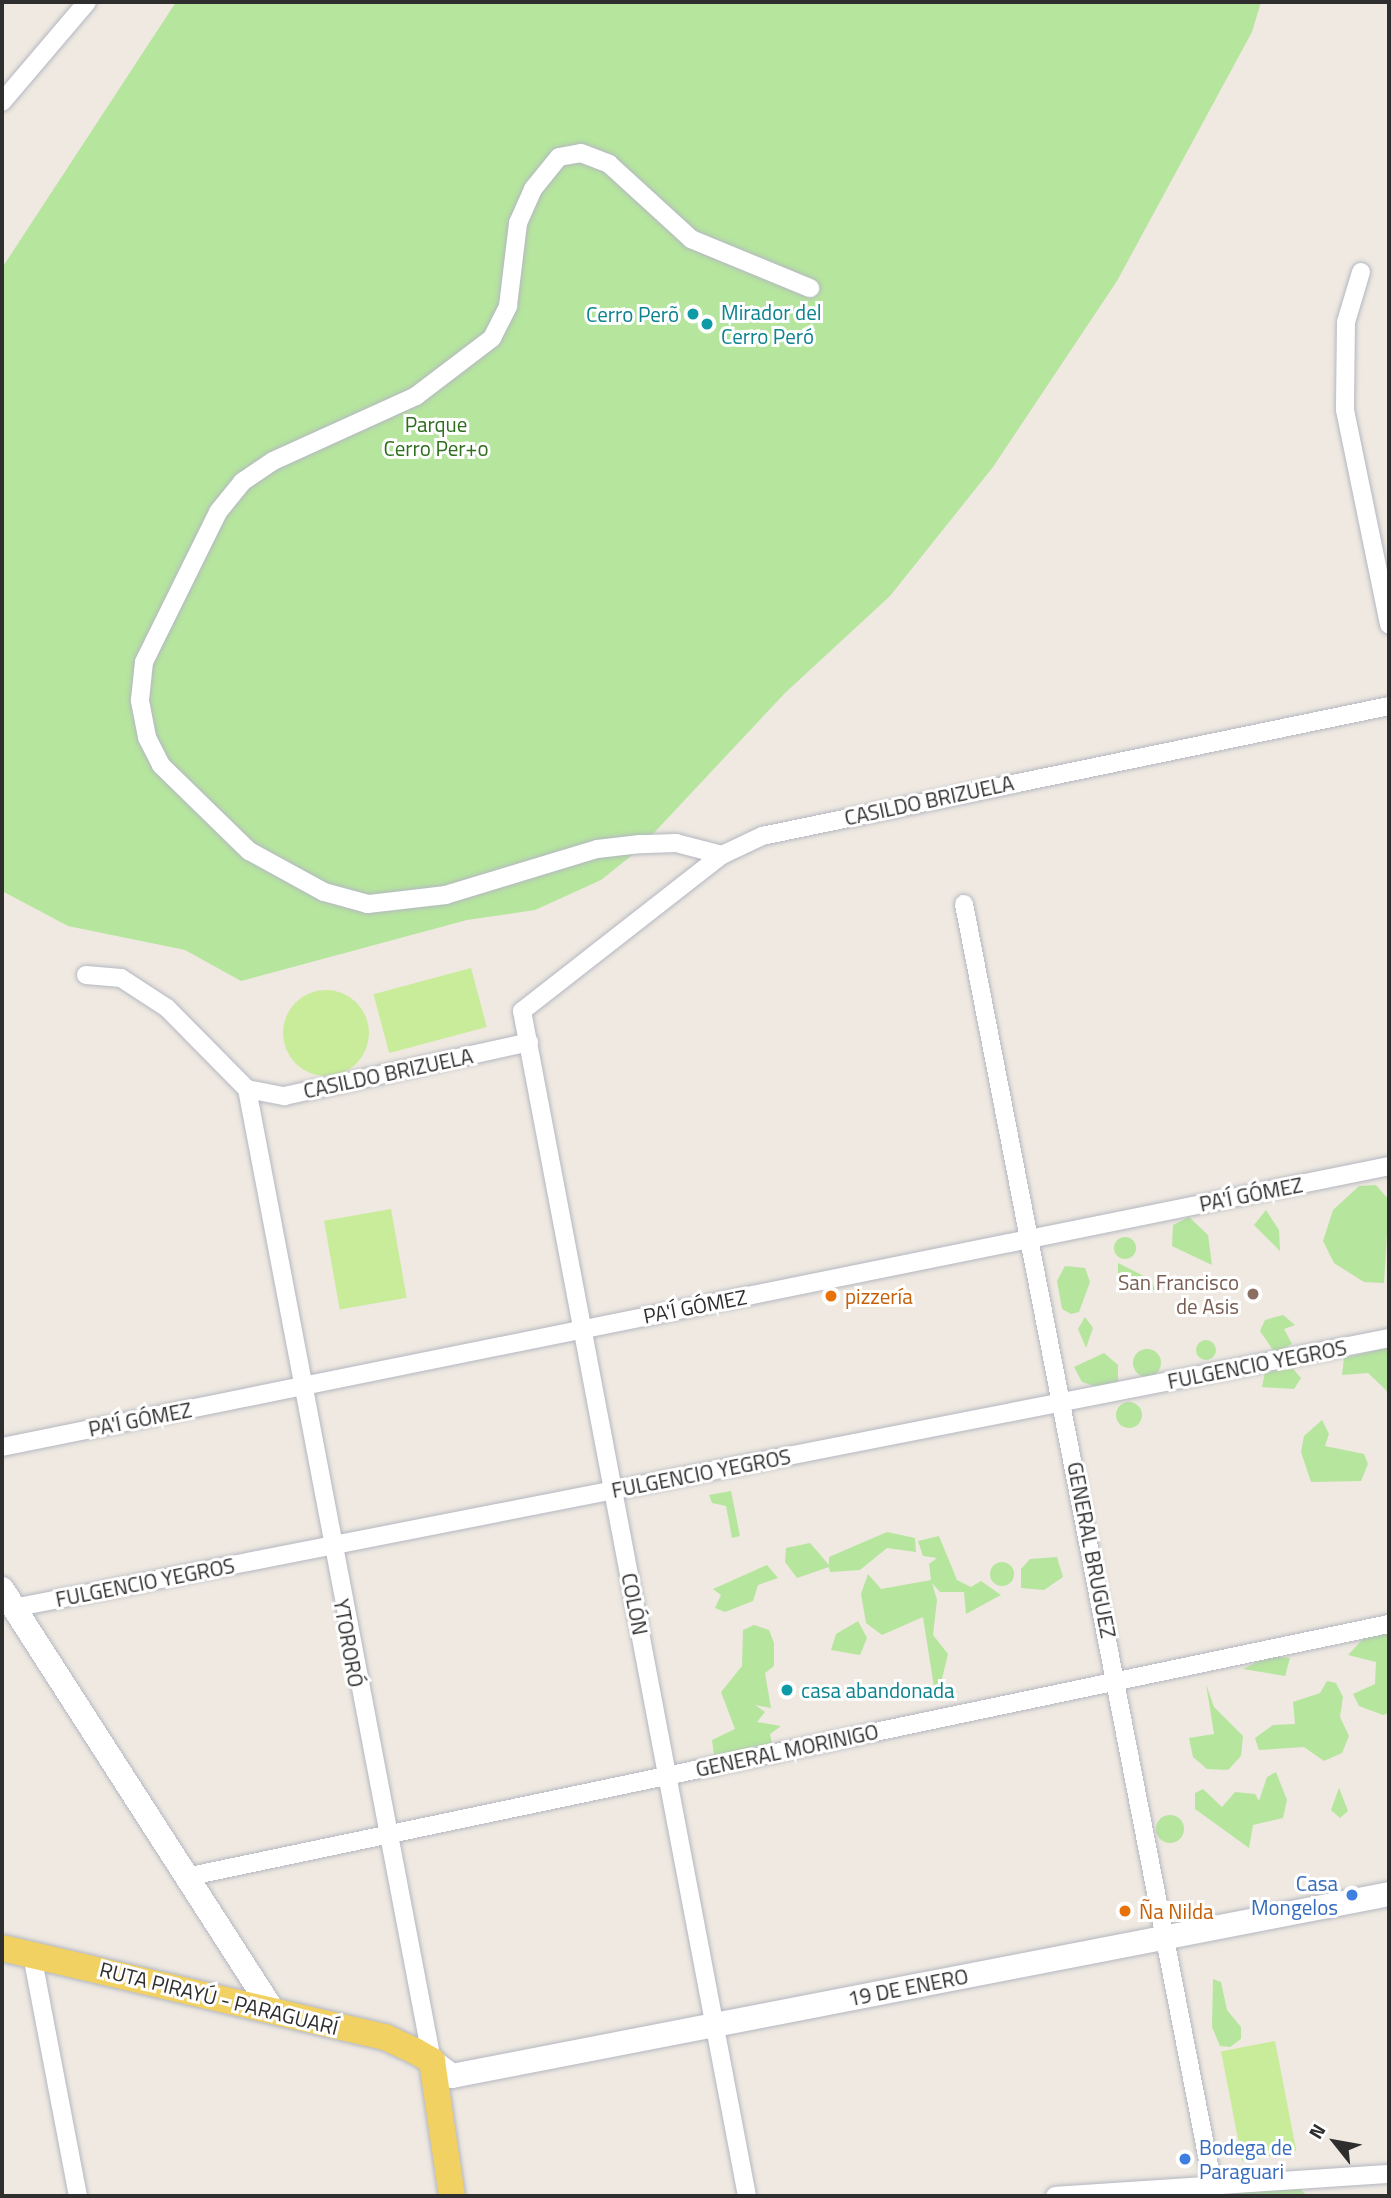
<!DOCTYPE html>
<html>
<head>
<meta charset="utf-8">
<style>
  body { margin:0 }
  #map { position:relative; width:1391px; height:2198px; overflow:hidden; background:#efe9e1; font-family:"Titillium Web",sans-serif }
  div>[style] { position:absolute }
  .green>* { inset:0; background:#b6e59e }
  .round { border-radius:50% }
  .pitch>* { inset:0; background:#c9ec9a; transform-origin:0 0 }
  .roads { filter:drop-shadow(0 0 2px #b4b7c1) drop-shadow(0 0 2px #b4b7c1) }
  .street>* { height:18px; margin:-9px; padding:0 9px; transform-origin:9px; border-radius:9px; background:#fff }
  .secondary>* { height:24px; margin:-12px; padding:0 12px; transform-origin:12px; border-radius:12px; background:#fff }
  .primary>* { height:26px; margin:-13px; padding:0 13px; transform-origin:13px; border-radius:13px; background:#f2d163 }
  .dots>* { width:19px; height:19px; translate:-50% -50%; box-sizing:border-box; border:4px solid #fff; border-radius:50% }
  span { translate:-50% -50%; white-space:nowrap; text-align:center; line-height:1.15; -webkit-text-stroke:6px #fff; paint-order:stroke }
  .culture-label { font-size:21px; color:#0d838f }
  .left { translate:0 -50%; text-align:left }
  .right { translate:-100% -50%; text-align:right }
  .park-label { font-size:21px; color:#2c6e1b }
  .street-label { font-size:21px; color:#2e2e2e }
  .education-label { font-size:21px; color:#785e54 }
  .food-label { font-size:21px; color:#c56008 }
  .shop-label { font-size:21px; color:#366cbe }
  .frame { position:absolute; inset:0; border:4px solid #2e2e2e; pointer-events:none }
  .north { position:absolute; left:1300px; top:2107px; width:70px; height:70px; -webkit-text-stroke:5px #fff; paint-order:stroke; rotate:301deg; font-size:19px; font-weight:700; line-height:28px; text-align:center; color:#2e2e2e }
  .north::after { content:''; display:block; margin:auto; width:24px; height:32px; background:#2e2e2e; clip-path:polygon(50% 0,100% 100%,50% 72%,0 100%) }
</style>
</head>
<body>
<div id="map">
  <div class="green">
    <i style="clip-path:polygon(176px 2px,1261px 2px,1252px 32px,1117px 281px,993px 467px,890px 596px,785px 693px,636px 852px,601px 880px,535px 910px,467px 920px,241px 981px,185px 950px,68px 926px,2px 891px,2px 268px)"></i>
    <i style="clip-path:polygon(1376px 1185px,1389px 1200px,1384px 1283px,1364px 1282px,1334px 1263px,1323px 1241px,1333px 1210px,1359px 1186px)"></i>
    <i style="clip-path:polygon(1266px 1210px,1279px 1230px,1280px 1251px,1254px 1225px)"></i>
    <i style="clip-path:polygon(1189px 1217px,1208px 1235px,1212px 1265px,1172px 1246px,1173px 1225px)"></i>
    <i class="round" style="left:1114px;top:1237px;width:22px;height:22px"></i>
    <i style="clip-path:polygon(1118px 1263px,1152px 1280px,1155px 1290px,1118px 1285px)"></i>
    <i style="clip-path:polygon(1065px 1266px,1085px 1268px,1090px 1282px,1079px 1312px,1071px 1314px,1062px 1309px,1057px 1281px)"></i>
    <i style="clip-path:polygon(1283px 1315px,1295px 1325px,1284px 1329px,1292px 1344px,1275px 1353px,1260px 1331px,1265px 1320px)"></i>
    <i style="clip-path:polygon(1085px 1317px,1093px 1328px,1086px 1348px,1078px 1329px)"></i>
    <i class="round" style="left:1196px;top:1340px;width:20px;height:20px"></i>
    <i style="clip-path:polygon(1389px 1347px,1389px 1393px,1368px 1373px,1342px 1375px,1344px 1358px)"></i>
    <i class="round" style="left:1133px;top:1349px;width:28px;height:28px"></i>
    <i style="clip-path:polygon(1104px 1353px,1118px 1365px,1118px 1383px,1101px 1388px,1082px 1382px,1074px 1367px)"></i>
    <i style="clip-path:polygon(1293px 1369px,1301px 1378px,1294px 1389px,1262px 1387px,1265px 1372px)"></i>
    <i class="round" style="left:1116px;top:1402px;width:26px;height:26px"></i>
    <i style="clip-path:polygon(1322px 1420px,1329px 1434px,1325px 1446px,1364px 1454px,1368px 1464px,1361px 1481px,1311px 1482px,1301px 1452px,1304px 1436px)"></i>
    <i style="clip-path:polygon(731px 1491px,740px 1536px,732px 1538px,726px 1506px,712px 1503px,709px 1495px)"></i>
    <i style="clip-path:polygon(887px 1532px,915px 1538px,916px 1552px,887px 1548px,860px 1570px,830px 1572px,829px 1567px,797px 1578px,785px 1562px,786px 1548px,810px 1543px,829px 1565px,829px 1557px)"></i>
    <i style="clip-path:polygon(939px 1536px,957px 1580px,971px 1587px,981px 1581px,1001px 1595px,966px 1614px,964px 1592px,940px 1592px,932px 1583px,937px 1600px,933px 1635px,948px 1654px,941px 1683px,934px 1687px,923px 1617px,882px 1635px,866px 1623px,861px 1594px,868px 1574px,881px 1589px,931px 1580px,929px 1564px,937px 1558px,923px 1556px,918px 1541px)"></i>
    <i style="clip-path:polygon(1057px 1557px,1063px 1577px,1044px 1590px,1021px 1588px,1021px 1569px,1030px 1559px)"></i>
    <i class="round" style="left:990px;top:1562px;width:24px;height:24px"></i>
    <i style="clip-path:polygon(767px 1565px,778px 1578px,758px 1585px,753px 1601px,725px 1612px,715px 1608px,721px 1595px,713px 1589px)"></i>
    <i style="clip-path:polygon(1389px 1611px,1389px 1713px,1383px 1715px,1359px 1706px,1353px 1694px,1375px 1684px,1376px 1662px,1348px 1655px)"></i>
    <i style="clip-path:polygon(858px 1621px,867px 1638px,860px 1655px,831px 1650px,836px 1634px)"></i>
    <i style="clip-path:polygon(754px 1625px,769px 1630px,774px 1643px,774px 1666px,765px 1673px,771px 1708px,755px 1705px,765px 1712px,757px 1722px,781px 1726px,770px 1734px,772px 1743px,714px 1755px,712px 1740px,735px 1729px,721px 1692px,742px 1666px,743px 1630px)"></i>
    <i style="clip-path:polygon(1269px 1656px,1290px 1658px,1285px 1676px,1243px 1669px)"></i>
    <i style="clip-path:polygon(1327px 1681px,1336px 1683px,1343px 1697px,1340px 1717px,1349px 1736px,1342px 1753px,1324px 1761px,1304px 1747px,1259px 1750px,1255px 1738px,1273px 1725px,1295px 1724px,1293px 1702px,1320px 1693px)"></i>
    <i style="clip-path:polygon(1206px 1684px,1214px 1707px,1243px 1736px,1241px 1756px,1228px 1770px,1207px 1769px,1193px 1757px,1189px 1738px,1214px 1734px)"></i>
    <i style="clip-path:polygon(1276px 1772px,1287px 1800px,1283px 1818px,1253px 1825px,1249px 1848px,1195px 1809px,1195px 1793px,1203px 1789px,1222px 1807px,1235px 1792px,1255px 1794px,1259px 1801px,1267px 1777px)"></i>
    <i style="clip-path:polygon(1339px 1788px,1348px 1811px,1340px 1818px,1331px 1810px)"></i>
    <i class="round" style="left:1156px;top:1815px;width:28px;height:28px"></i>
    <i style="clip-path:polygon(1213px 1979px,1221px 1982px,1227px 2010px,1241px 2027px,1241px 2039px,1230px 2047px,1220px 2046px,1212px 2027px)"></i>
    <i style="clip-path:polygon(1289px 2177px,1307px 2196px,1236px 2196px,1238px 2192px)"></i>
  </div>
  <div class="pitch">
    <i style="left:471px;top:968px;width:61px;height:101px;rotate:75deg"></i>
    <i class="round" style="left:283px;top:990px;width:86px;height:86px"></i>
    <i style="left:391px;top:1209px;width:90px;height:68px;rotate:80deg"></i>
    <i style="left:1275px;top:2041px;width:112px;height:55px;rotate:79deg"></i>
  </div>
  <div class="roads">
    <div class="street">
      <i style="left:2px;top:102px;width:131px;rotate:-49.6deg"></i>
      <i style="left:1361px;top:272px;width:52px;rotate:106.7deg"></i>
      <i style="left:1346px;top:322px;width:88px;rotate:90.7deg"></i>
      <i style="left:1345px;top:410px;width:219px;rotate:78.4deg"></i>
      <i style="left:722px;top:855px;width:48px;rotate:-165.4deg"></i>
      <i style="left:676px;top:843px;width:36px;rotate:178deg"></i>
      <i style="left:640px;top:844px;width:43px;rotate:173.4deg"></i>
      <i style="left:597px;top:849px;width:158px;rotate:163.1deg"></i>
      <i style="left:446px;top:895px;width:79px;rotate:173.4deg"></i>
      <i style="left:368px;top:904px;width:46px;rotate:-164.7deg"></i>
      <i style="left:324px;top:892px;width:85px;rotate:-151.3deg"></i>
      <i style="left:249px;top:851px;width:123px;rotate:-135.7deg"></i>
      <i style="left:161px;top:765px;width:31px;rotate:-117deg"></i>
      <i style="left:147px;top:737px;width:38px;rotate:-101deg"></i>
      <i style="left:140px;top:700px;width:38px;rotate:-84deg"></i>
      <i style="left:144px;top:662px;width:167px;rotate:-63.7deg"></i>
      <i style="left:218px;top:512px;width:38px;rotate:-51deg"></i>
      <i style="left:242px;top:482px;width:37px;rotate:-34deg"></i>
      <i style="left:273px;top:461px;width:157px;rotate:-24.4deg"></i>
      <i style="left:416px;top:396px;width:96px;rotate:-37.3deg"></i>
      <i style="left:492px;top:338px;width:36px;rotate:-63deg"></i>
      <i style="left:508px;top:306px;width:84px;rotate:-83.1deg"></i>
      <i style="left:518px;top:223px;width:37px;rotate:-66deg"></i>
      <i style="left:533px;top:189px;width:41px;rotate:-50.9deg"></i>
      <i style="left:559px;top:157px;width:22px;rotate:-10deg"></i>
      <i style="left:581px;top:153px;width:30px;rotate:21deg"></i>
      <i style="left:609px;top:164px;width:111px;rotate:42.4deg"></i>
      <i style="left:691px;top:239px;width:129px;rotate:22.4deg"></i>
      <i style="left:964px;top:904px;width:1316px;rotate:79.01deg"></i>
      <i style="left:86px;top:975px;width:35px;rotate:5deg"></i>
      <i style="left:121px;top:978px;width:55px;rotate:33.1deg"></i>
      <i style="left:167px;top:1008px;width:114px;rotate:45.4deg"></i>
      <i style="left:247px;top:1089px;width:989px;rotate:79.22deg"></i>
      <i style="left:247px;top:1089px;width:38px;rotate:11deg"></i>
      <i style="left:284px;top:1096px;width:251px;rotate:-12.4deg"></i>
      <i style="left:2px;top:1447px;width:1415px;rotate:-11.45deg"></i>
      <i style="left:13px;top:1608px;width:1402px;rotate:-11.1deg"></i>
      <i style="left:186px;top:1877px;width:1229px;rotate:-11.88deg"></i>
      <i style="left:32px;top:1955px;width:245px;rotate:79.2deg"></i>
      <i style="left:747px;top:2196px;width:1206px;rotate:-100.75deg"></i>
      <i style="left:522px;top:1011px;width:254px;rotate:-38deg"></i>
      <i style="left:722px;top:855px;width:44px;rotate:-25.4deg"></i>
      <i style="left:762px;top:836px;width:640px;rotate:-11.71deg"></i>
      <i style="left:1055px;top:2196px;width:335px;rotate:-3.8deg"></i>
    </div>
    <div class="secondary">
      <i style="left:2px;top:1589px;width:502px;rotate:57.29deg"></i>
      <i style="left:432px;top:2061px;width:25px;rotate:37deg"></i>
      <i style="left:452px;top:2076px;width:955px;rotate:-10.99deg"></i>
    </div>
    <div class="primary">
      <i style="left:2px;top:1948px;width:393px;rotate:13.1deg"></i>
      <i style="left:385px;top:2037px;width:33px;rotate:25deg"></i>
      <i style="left:415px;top:2051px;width:20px;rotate:30deg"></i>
      <i style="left:432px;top:2061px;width:136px;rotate:81.6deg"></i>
    </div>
  </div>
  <div class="dots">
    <i style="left:693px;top:314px;background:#0f9aa8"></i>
    <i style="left:707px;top:324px;background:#0f9aa8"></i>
    <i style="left:1253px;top:1294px;background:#8d6e63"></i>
    <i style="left:831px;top:1296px;background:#e8710a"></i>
    <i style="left:787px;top:1690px;background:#0f9aa8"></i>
    <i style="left:1352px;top:1895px;background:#3f7fe0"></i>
    <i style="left:1125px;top:1911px;background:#e8710a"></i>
    <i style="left:1185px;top:2159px;background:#3f7fe0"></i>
  </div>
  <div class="culture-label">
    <span class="left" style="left:721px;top:324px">Mirador del<br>Cerro Peró</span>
    <span class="right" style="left:679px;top:314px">Cerro Perõ</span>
    <span class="left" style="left:801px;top:1690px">casa abandonada</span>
  </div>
  <div class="park-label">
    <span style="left:436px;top:436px">Parque<br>Cerro Per+o</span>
  </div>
  <div class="street-label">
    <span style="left:929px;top:800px;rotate:-12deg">CASILDO BRIZUELA</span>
    <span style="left:388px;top:1073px;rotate:-12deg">CASILDO BRIZUELA</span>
    <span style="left:1251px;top:1194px;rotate:-11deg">PA'Í GÓMEZ</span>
    <span style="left:695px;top:1306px;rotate:-11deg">PA'Í GÓMEZ</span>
    <span style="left:1257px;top:1364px;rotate:-11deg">FULGENCIO YEGROS</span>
    <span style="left:140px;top:1419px;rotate:-11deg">PA'Í GÓMEZ</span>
    <span style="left:701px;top:1473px;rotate:-11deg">FULGENCIO YEGROS</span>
    <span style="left:1092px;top:1550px;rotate:79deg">GENERAL BRUGUEZ</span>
    <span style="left:145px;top:1582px;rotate:-11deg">FULGENCIO YEGROS</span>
    <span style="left:635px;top:1604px;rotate:79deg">COLÓN</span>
    <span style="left:349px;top:1643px;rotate:80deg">YTORORÓ</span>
    <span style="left:787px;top:1750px;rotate:-12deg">GENERAL MORINIGO</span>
    <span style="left:908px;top:1987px;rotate:-11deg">19 DE ENERO</span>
    <span style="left:219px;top:1998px;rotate:14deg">RUTA PIRAYÚ - PARAGUARÍ</span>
  </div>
  <div class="education-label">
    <span class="right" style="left:1239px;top:1294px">San Francisco<br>de Asis</span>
  </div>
  <div class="food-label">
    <span class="left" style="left:845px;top:1296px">pizzería</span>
    <span class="left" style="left:1139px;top:1911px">Ña Nilda</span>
  </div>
  <div class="shop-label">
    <span class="right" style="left:1338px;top:1895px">Casa<br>Mongelos</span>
    <span class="left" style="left:1199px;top:2159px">Bodega de<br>Paraguari</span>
  </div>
  <div class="frame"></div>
  <div class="north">N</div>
</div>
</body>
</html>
